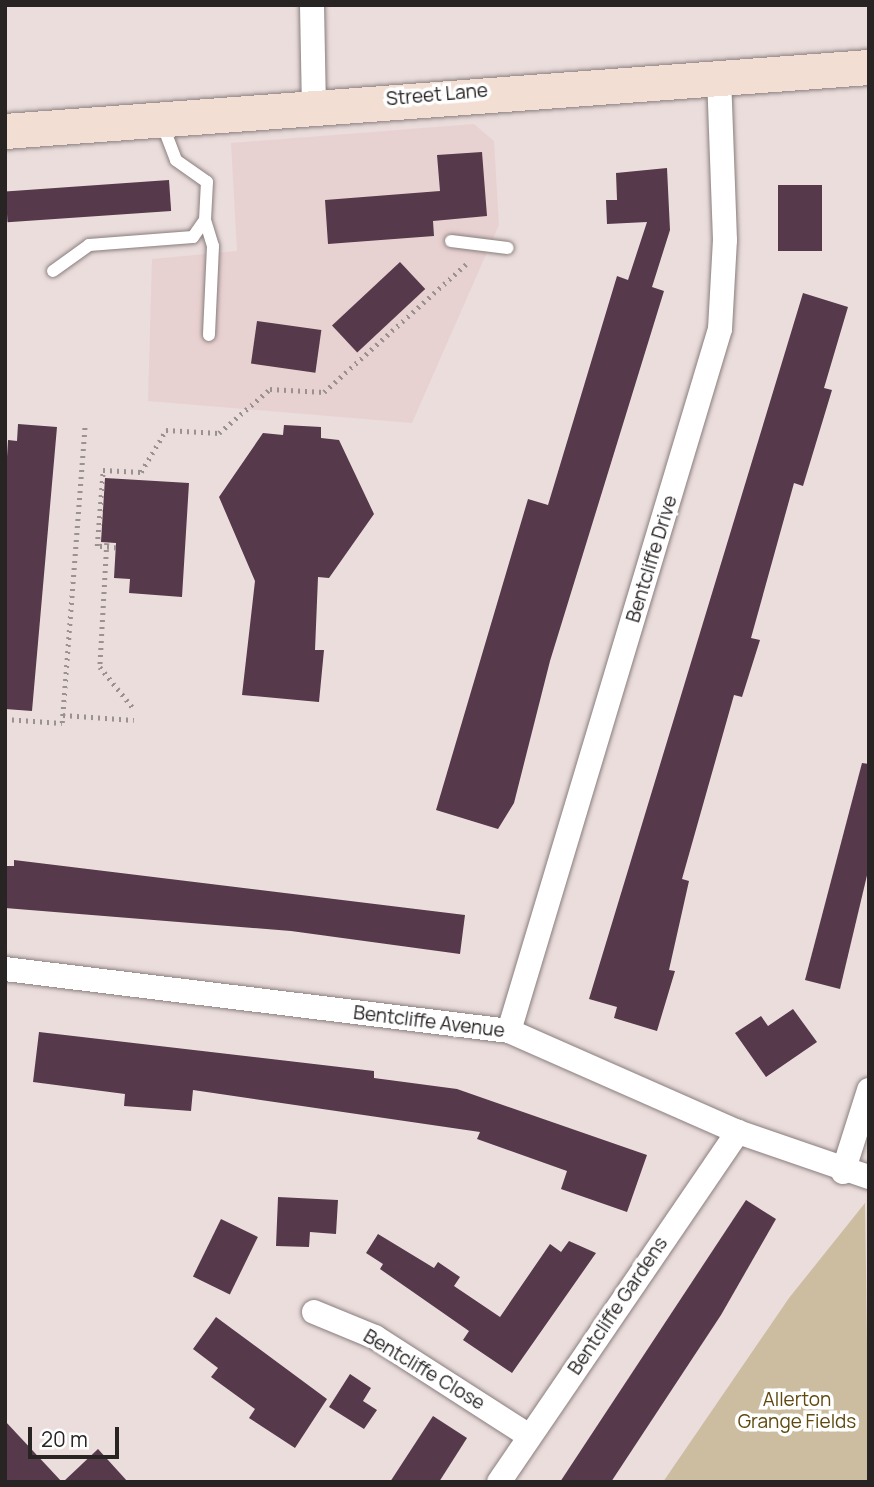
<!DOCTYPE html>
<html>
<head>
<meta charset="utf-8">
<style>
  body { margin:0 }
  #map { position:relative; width:874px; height:1487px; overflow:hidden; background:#eadddc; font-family:Manrope,sans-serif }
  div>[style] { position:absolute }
  .built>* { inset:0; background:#e8d1d1 }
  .green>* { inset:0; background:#ccbda1 }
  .building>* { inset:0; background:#56394a; transform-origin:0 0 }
  .path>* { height:4.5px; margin-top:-2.25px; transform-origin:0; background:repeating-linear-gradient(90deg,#9b9190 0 2px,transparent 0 7px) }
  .roads { filter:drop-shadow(0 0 2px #8a7e7e) drop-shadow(0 0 2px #8a7e7e) }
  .lane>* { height:12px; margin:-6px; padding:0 6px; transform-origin:6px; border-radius:6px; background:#fff }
  .street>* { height:24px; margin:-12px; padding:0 12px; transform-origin:12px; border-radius:12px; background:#fff }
  .secondary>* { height:35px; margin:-17.5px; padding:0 17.5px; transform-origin:17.5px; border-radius:17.5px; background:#f2ded3 }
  span { translate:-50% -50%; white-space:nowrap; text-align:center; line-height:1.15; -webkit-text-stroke:7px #fff; paint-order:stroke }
  .street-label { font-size:19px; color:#292424 }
  .park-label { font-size:19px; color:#5f470e }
  .frame { position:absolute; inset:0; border:7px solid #292424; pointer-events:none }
  .scale { position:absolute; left:28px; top:1427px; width:91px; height:32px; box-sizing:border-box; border:4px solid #292424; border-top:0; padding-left:9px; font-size:21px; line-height:24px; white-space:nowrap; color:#292424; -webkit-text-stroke:5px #fff; paint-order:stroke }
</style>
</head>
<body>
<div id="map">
  <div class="built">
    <i style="clip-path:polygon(474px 124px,494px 141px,499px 225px,412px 423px,148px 401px,152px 259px,237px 251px,231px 143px)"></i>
  </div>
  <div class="green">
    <i style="clip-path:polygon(865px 1203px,869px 1482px,663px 1482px,789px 1298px)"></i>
  </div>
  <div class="building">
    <i style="clip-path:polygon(482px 152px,487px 216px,433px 221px,434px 236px,328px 244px,325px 200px,440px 191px,437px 155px)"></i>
    <i style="clip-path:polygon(667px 168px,670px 230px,652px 287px,664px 291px,550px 661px,514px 803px,498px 829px,436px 810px,528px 499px,548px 505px,617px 276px,628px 280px,647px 222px,607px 224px,606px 200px,617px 200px,616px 173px)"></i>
    <i style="left:169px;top:180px;width:31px;height:164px;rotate:86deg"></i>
    <i style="left:778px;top:185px;width:44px;height:66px"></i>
    <i style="left:400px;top:262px;width:37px;height:93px;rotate:47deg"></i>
    <i style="clip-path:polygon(803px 293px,848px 307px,824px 388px,832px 390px,803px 486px,794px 483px,751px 638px,760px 640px,742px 697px,734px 695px,682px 879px,689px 881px,669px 970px,675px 971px,657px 1031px,614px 1018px,617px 1007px,589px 999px)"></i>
    <i style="left:257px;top:321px;width:65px;height:43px;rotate:8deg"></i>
    <i style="clip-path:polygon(18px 424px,57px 427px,32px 711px,5px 709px,6px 474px,8px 440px,17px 441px)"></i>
    <i style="clip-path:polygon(284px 425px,321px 427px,321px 438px,339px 440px,374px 514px,329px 578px,318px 577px,315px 650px,324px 650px,319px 702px,242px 695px,255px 581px,219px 497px,263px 433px,283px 435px)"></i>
    <i style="clip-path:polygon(105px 478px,189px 483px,182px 597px,129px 593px,130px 579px,114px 578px,116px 543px,101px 542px)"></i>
    <i style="clip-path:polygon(862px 763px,869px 764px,869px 867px,840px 989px,805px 980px)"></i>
    <i style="clip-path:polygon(14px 860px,465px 915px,460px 954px,291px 931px,5px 908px,5px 866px,14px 866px)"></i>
    <i style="clip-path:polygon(793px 1009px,817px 1042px,766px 1077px,735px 1033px,761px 1016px,768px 1026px)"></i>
    <i style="clip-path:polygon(39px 1032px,374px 1071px,374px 1078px,457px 1089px,647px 1155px,627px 1212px,561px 1189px,567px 1171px,477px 1139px,480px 1132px,193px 1090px,191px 1111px,124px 1106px,125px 1094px,33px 1082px)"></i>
    <i style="clip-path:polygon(278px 1197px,338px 1200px,336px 1234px,310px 1232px,309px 1247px,276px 1246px)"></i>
    <i style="clip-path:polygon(746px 1200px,776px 1219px,721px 1315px,611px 1482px,560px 1482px)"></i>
    <i style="left:221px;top:1219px;width:41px;height:64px;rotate:26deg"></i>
    <i style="clip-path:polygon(378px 1234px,434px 1268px,438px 1262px,460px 1277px,454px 1286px,500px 1317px,550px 1244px,561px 1252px,569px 1241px,596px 1253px,512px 1373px,463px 1340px,469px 1331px,380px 1269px,383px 1264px,366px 1253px)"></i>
    <i style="clip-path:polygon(216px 1317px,327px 1399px,295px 1448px,249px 1418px,255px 1409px,211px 1377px,218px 1368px,193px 1349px)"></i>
    <i style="clip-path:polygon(350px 1374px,371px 1388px,363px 1401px,377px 1410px,364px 1429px,329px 1407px)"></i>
    <i style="clip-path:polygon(433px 1416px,467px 1438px,439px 1482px,390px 1482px)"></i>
    <i style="clip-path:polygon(5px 1421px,62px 1482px,5px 1482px)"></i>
    <i style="clip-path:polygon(98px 1449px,128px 1482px,63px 1482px)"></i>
  </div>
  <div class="path">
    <i style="left:107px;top:543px;width:124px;rotate:93.2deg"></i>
    <i style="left:100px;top:667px;width:54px;rotate:51deg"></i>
    <i style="left:116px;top:548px;width:19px;rotate:-174deg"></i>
    <i style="left:97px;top:546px;width:76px;rotate:-85.5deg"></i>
    <i style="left:103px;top:470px;width:38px;rotate:3deg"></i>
    <i style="left:141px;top:472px;width:49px;rotate:-59.2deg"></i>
    <i style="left:166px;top:430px;width:53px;rotate:3.2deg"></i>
    <i style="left:219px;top:433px;width:67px;rotate:-40.8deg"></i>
    <i style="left:270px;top:389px;width:54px;rotate:3.2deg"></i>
    <i style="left:324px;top:392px;width:191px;rotate:-42deg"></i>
    <i style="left:63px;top:715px;width:71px;rotate:4deg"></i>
    <i style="left:5px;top:719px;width:57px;rotate:4deg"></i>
    <i style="left:62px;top:723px;width:300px;rotate:-85.6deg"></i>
  </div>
  <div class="roads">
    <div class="lane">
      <i style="left:205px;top:220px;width:27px;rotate:73deg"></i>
      <i style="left:213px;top:246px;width:89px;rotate:92.6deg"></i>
      <i style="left:451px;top:241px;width:57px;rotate:7deg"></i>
      <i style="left:53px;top:271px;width:44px;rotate:-35.8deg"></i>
      <i style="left:89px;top:245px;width:104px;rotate:-4.4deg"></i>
      <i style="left:193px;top:237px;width:21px;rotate:-55deg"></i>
      <i style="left:205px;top:220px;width:38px;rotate:-87deg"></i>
      <i style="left:207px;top:182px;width:38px;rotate:-145deg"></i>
      <i style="left:176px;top:160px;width:40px;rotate:-111deg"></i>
    </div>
    <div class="street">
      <i style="left:312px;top:5px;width:101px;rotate:88.9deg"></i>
      <i style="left:5px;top:969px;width:508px;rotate:7.01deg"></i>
      <i style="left:509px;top:1031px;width:250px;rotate:23.8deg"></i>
      <i style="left:738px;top:1132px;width:139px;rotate:19deg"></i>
      <i style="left:509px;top:1031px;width:733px;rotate:-73.27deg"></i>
      <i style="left:720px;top:329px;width:89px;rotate:-86.8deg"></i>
      <i style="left:725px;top:240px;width:164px;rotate:-92.1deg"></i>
      <i style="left:843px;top:1172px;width:86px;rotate:-72.4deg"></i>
      <i style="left:314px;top:1312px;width:66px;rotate:22.3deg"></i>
      <i style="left:375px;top:1337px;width:183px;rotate:32.7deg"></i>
      <i style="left:499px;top:1482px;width:424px;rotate:-55.7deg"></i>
    </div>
    <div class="secondary">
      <i style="left:5px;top:131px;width:866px;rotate:-4.24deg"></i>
    </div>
  </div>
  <div class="street-label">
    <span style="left:437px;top:95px;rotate:-5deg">Street Lane</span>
    <span style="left:652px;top:559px;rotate:-73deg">Bentcliffe Drive</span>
    <span style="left:429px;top:1022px;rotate:7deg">Bentcliffe Avenue</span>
    <span style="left:618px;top:1306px;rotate:-56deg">Bentcliffe Gardens</span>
    <span style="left:424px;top:1370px;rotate:31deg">Bentcliffe Close</span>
  </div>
  <div class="park-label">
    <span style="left:797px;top:1411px">Allerton<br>Grange Fields</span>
  </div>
  <div class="frame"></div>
  <div class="scale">20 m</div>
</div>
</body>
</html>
